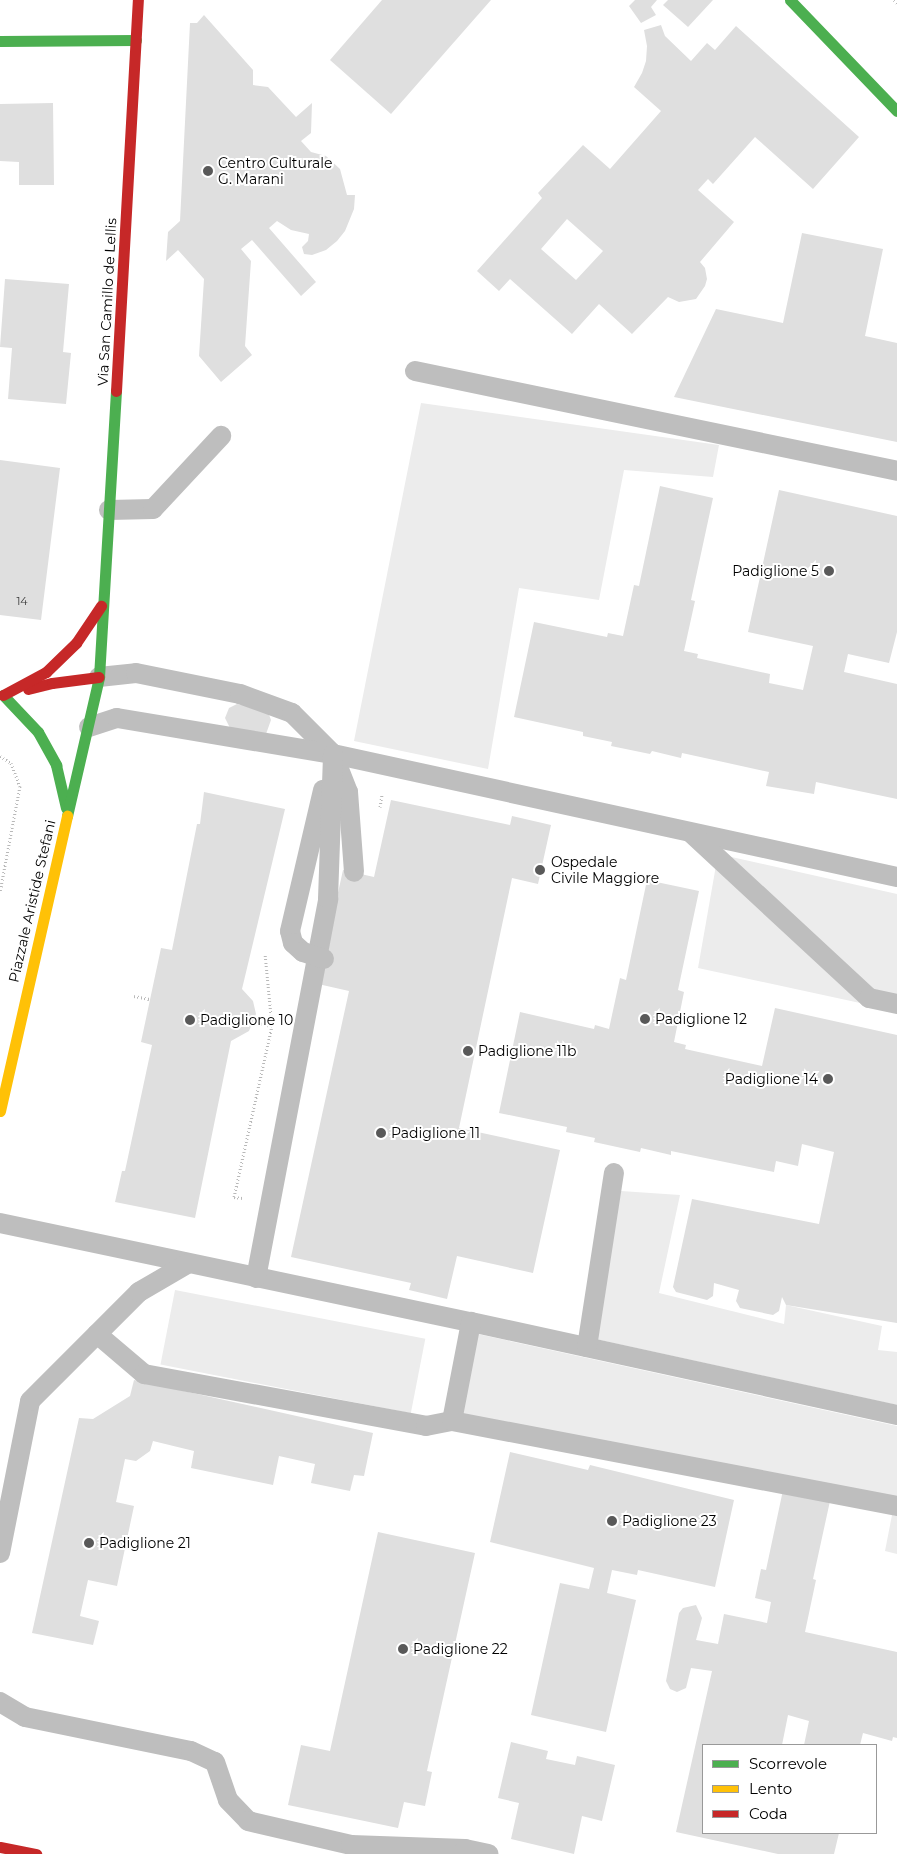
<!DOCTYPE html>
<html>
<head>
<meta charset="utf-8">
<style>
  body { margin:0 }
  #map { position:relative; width:897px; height:1854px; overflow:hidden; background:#fff; font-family:Montserrat,sans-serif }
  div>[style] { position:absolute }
  .green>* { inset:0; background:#ececec; transform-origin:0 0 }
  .building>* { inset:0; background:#dfdfdf }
  .path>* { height:3px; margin-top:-1.5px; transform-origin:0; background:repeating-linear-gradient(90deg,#b9b9b9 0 1px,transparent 0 3.5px) }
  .lane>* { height:20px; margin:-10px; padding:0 10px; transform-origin:10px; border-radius:10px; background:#bebebe }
  .fast>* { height:11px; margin:-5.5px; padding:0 5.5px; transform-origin:5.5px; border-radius:5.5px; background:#4caf50 }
  .slow>* { height:11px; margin:-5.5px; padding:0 5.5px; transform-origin:5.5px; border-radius:5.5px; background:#ffc107 }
  .jam>* { height:11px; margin:-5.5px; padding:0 5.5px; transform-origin:5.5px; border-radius:5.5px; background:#c62828 }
  .lane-bridge>* { height:20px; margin:-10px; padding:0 10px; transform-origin:10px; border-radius:10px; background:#bebebe }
  .dots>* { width:14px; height:14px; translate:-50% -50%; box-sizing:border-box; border:2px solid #fff; border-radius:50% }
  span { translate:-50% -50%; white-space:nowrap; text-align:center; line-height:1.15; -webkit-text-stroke:4px #fff; paint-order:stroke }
  .number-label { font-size:11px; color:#383838 }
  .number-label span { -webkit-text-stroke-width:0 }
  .poi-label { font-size:14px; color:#000 }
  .left { translate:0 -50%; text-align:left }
  .right { translate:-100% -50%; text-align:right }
  .street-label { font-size:14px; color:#000 }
  .legend { position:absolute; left:702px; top:1744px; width:175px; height:90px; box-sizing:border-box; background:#fff; border:1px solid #999; margin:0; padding:6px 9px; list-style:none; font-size:15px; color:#000 }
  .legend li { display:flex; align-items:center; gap:10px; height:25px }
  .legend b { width:25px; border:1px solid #999 }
</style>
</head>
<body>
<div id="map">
  <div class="green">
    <i style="clip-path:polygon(421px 403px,719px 445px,713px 477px,624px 470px,599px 600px,519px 588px,488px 769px,354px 741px)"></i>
    <i style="clip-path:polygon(718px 854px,897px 894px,897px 1011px,698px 968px)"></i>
    <i style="clip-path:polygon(621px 1191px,680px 1195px,659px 1293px,784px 1324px,786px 1305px,882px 1326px,878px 1350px,897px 1352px,897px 1405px,591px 1338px)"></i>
    <i style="left:175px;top:1290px;width:255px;height:76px;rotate:11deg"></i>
    <i style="clip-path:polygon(473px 1333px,897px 1426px,897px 1497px,462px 1415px)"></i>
    <i style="clip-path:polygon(892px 1515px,897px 1516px,897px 1554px,885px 1551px)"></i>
  </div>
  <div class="building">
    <i style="clip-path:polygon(382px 0,491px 0,391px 114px,330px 60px)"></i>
    <i style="clip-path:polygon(635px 0,657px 0,651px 7px,656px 15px,641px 23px,629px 6px)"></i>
    <i style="clip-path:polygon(668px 0,713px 0,688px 27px,663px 5px)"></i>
    <i style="clip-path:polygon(204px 15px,253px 70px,253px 85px,268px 87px,296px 117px,312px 103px,311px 133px,301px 141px,311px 152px,326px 156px,340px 169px,347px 195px,355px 195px,354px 209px,345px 231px,337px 241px,326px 250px,312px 255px,304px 254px,302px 247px,308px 241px,309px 234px,291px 230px,277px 221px,269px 228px,316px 282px,301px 296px,252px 240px,241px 249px,251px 261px,245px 346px,252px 355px,221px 382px,199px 356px,204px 279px,178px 250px,166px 261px,168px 232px,180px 221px,190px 23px,197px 23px)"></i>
    <i style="clip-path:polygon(evenodd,661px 25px,665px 36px,691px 61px,707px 43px,715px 50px,736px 26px,859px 137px,813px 189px,755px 137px,713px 184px,708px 179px,698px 190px,734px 222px,700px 262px,705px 268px,707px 279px,705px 286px,696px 299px,679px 302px,668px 297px,632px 334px,599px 304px,572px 334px,510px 279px,499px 291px,477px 271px,542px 198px,538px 193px,583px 145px,610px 169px,661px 111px,634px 87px,642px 73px,646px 61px,647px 46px,644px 30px,661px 25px,567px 219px,603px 251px,576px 280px,541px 249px,567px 219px)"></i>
    <i style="clip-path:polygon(53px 103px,54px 185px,19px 185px,19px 162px,0 161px,0 104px)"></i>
    <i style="clip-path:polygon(802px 233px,883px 249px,865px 336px,897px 343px,897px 442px,674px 397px,716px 309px,783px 323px)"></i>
    <i style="clip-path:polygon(5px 279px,69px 284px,63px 352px,71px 353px,66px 404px,8px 399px,12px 348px,0 347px)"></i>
    <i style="clip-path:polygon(0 460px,60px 468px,41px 620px,0 615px)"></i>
    <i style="clip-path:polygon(660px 486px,713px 498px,691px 600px,695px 601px,684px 651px,698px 654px,697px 658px,770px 674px,769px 683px,803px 690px,813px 646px,748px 632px,779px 490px,897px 516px,897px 632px,889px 663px,848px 654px,844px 672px,897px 684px,897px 799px,816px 782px,814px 794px,766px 786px,769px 772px,682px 753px,681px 758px,652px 751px,650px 754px,611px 746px,612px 742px,583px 736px,583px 732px,514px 717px,534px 622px,607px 637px,608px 633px,623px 636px,634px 585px,639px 586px)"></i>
    <i style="clip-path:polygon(237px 704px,262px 709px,268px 712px,271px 720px,266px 734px,230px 728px,225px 718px,229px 708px)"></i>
    <i style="clip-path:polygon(204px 792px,285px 809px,242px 989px,253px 1001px,256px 1014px,249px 1031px,231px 1041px,195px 1218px,115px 1202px,122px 1171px,125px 1171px,152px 1045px,141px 1042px,161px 948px,172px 950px,197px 824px,200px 824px)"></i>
    <i style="clip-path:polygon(391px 800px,510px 825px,512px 816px,551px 825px,538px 884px,512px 878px,459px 1128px,560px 1150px,533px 1273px,457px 1256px,447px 1299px,409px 1290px,411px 1283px,291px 1257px,349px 991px,318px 984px,343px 870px,374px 877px)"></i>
    <i style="clip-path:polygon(647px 880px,699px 891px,678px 990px,684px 992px,674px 1042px,686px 1045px,685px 1049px,762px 1066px,775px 1008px,897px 1035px,897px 1323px,786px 1305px,782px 1297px,779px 1311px,773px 1315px,740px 1308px,736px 1301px,739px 1290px,714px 1283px,713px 1296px,707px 1300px,676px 1292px,673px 1287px,692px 1199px,819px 1224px,834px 1152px,802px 1144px,798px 1166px,776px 1161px,774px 1172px,671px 1151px,671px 1155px,641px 1148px,640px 1152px,594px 1142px,595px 1138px,566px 1132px,567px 1127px,499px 1113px,520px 1012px,594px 1029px,595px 1025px,609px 1029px,620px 978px,626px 980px)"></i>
    <i style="clip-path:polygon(134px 1380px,373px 1433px,364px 1476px,354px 1475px,350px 1491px,311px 1483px,315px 1464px,279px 1456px,273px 1485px,191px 1468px,194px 1451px,153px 1441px,150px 1451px,136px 1461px,125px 1459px,116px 1502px,134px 1506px,117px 1586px,88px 1580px,80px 1616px,99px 1621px,93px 1645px,32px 1633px,79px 1418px,93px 1419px,130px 1396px)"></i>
    <i style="clip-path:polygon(510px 1452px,588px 1470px,590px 1465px,734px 1500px,715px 1587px,638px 1570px,637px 1575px,612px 1570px,607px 1593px,636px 1600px,606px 1732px,531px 1715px,560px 1583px,589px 1589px,594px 1568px,490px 1542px)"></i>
    <i style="clip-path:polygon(783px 1490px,830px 1501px,813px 1579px,816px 1580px,805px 1632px,897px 1652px,897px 1738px,893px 1737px,892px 1741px,863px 1733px,860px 1745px,804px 1745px,809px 1721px,788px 1715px,782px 1745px,703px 1745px,703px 1833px,839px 1833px,834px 1854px,778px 1854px,676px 1832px,712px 1671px,691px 1668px,686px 1688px,677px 1692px,670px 1689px,666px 1681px,679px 1613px,683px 1608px,696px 1605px,702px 1618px,696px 1640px,718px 1644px,724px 1614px,767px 1623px,771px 1602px,755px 1598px,761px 1569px,766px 1570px)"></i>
    <i style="clip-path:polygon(378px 1532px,475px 1553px,427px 1771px,432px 1772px,425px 1806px,404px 1802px,398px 1828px,288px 1805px,301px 1745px,330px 1751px)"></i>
    <i style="clip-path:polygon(511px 1742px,548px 1751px,546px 1759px,575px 1765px,577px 1756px,615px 1765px,602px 1821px,582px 1816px,574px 1854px,511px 1839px,519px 1803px,498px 1798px)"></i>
  </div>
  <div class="path">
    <i style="left:894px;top:0;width:4px;rotate:45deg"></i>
    <i style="left:0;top:756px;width:13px;rotate:32deg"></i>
    <i style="left:11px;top:763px;width:25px;rotate:69deg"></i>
    <i style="left:20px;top:786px;width:108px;rotate:100.7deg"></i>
    <i style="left:380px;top:807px;width:13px;rotate:-81deg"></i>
    <i style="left:134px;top:996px;width:16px;rotate:11deg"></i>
    <i style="left:254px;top:1022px;width:18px;rotate:13deg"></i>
    <i style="left:242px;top:1198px;width:8px;rotate:-173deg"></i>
    <i style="left:234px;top:1197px;width:175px;rotate:-77.5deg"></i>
    <i style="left:272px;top:1026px;width:73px;rotate:-95.5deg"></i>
  </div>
  <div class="lane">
    <i style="left:415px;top:371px;width:492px;rotate:11.7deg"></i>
    <i style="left:109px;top:510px;width:44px;rotate:-1.3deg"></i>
    <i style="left:153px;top:509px;width:100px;rotate:-47deg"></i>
    <i style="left:99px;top:677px;width:37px;rotate:-6deg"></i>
    <i style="left:136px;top:673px;width:106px;rotate:11.4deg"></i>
    <i style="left:240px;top:694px;width:55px;rotate:20.1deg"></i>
    <i style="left:292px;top:713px;width:58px;rotate:45deg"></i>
    <i style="left:333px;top:754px;width:41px;rotate:68.5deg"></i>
    <i style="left:348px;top:792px;width:80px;rotate:85.7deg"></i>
    <i style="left:89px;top:727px;width:29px;rotate:-18deg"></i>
    <i style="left:117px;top:718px;width:219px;rotate:9.5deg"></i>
    <i style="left:333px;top:754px;width:577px;rotate:12.3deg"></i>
    <i style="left:691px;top:833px;width:243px;rotate:42.8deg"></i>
    <i style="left:869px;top:998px;width:29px;rotate:12deg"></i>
    <i style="left:293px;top:943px;width:12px;rotate:-104deg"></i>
    <i style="left:290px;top:931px;width:145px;rotate:-76.8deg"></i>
    <i style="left:0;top:1223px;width:481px;rotate:11.9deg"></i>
    <i style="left:471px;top:1322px;width:436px;rotate:12.3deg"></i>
    <i style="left:256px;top:1278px;width:386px;rotate:-79.2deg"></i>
    <i style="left:328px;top:899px;width:145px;rotate:-88deg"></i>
    <i style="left:97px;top:1334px;width:62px;rotate:40.4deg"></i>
    <i style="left:144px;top:1374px;width:287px;rotate:10.4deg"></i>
    <i style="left:426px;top:1426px;width:26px;rotate:-11deg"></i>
    <i style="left:452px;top:1421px;width:453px;rotate:10.8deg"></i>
    <i style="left:587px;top:1347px;width:176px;rotate:-81.2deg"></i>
    <i style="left:452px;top:1421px;width:101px;rotate:-79.1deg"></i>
    <i style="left:0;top:1553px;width:155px;rotate:-78.8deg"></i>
    <i style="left:30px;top:1401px;width:154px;rotate:-45deg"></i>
    <i style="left:139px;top:1292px;width:56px;rotate:-30.3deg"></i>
    <i style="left:0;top:1702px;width:29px;rotate:31deg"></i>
    <i style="left:25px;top:1717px;width:169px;rotate:11.6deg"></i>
    <i style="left:191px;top:1751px;width:26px;rotate:25deg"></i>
    <i style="left:215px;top:1762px;width:40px;rotate:71.1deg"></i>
    <i style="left:228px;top:1800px;width:29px;rotate:46deg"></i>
    <i style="left:248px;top:1821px;width:106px;rotate:13.1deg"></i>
    <i style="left:351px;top:1845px;width:114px;rotate:2deg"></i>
    <i style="left:465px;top:1849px;width:24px;rotate:12deg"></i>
  </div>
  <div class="fast">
    <i style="left:790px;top:0;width:154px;rotate:46.1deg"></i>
    <i style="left:0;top:41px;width:136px;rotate:-0.4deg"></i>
    <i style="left:3px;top:695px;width:51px;rotate:46.6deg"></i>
    <i style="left:38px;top:732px;width:38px;rotate:61deg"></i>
    <i style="left:56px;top:765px;width:44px;rotate:76.9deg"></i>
    <i style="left:67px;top:816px;width:143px;rotate:-77deg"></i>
    <i style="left:99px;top:677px;width:287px;rotate:-86.6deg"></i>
  </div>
  <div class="slow">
    <i style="left:0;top:1111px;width:303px;rotate:-77.2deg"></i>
  </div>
  <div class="jam">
    <i style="left:116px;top:391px;width:392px;rotate:-86.8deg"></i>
    <i style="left:28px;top:689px;width:25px;rotate:-14deg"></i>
    <i style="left:52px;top:683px;width:47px;rotate:-7.3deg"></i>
    <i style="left:3px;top:695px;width:49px;rotate:-28.1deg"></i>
    <i style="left:46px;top:672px;width:42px;rotate:-44deg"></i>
    <i style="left:76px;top:643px;width:45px;rotate:-56deg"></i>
    <i style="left:0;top:1847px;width:37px;rotate:11deg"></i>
  </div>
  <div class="lane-bridge">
    <i style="left:293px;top:943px;width:13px;rotate:42deg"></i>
    <i style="left:303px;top:952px;width:22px;rotate:18deg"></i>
  </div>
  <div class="dots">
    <i style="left:208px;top:171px;background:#595959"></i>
    <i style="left:829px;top:571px;background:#595959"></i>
    <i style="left:540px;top:870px;background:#595959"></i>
    <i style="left:645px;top:1019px;background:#595959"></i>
    <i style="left:190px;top:1020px;background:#595959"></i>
    <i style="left:468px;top:1051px;background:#595959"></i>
    <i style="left:828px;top:1079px;background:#595959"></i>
    <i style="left:381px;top:1133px;background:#595959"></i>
    <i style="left:612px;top:1521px;background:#595959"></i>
    <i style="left:89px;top:1543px;background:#595959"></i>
    <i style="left:403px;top:1649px;background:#595959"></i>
  </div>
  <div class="number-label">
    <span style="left:22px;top:601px">14</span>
  </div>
  <div class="poi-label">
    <span class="left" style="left:218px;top:171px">Centro Culturale<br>G. Marani</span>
    <span class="right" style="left:819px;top:571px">Padiglione 5</span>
    <span class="left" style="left:551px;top:870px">Ospedale<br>Civile Maggiore</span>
    <span class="left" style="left:655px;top:1019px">Padiglione 12</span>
    <span class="left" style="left:200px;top:1020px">Padiglione 10</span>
    <span class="left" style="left:478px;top:1051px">Padiglione 11b</span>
    <span class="right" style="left:818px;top:1079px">Padiglione 14</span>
    <span class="left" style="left:391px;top:1133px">Padiglione 11</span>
    <span class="left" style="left:622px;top:1521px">Padiglione 23</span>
    <span class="left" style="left:99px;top:1543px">Padiglione 21</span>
    <span class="left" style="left:413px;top:1649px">Padiglione 22</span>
  </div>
  <div class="street-label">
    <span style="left:107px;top:302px;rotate:-87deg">Via San Camillo de Lellis</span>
    <span style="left:32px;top:901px;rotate:-77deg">Piazzale Aristide Stefani</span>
  </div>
  <ul class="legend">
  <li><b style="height:6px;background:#4caf50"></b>Scorrevole</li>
  <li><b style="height:6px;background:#ffc107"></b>Lento</li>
  <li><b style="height:6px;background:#c62828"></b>Coda</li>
  </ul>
</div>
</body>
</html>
